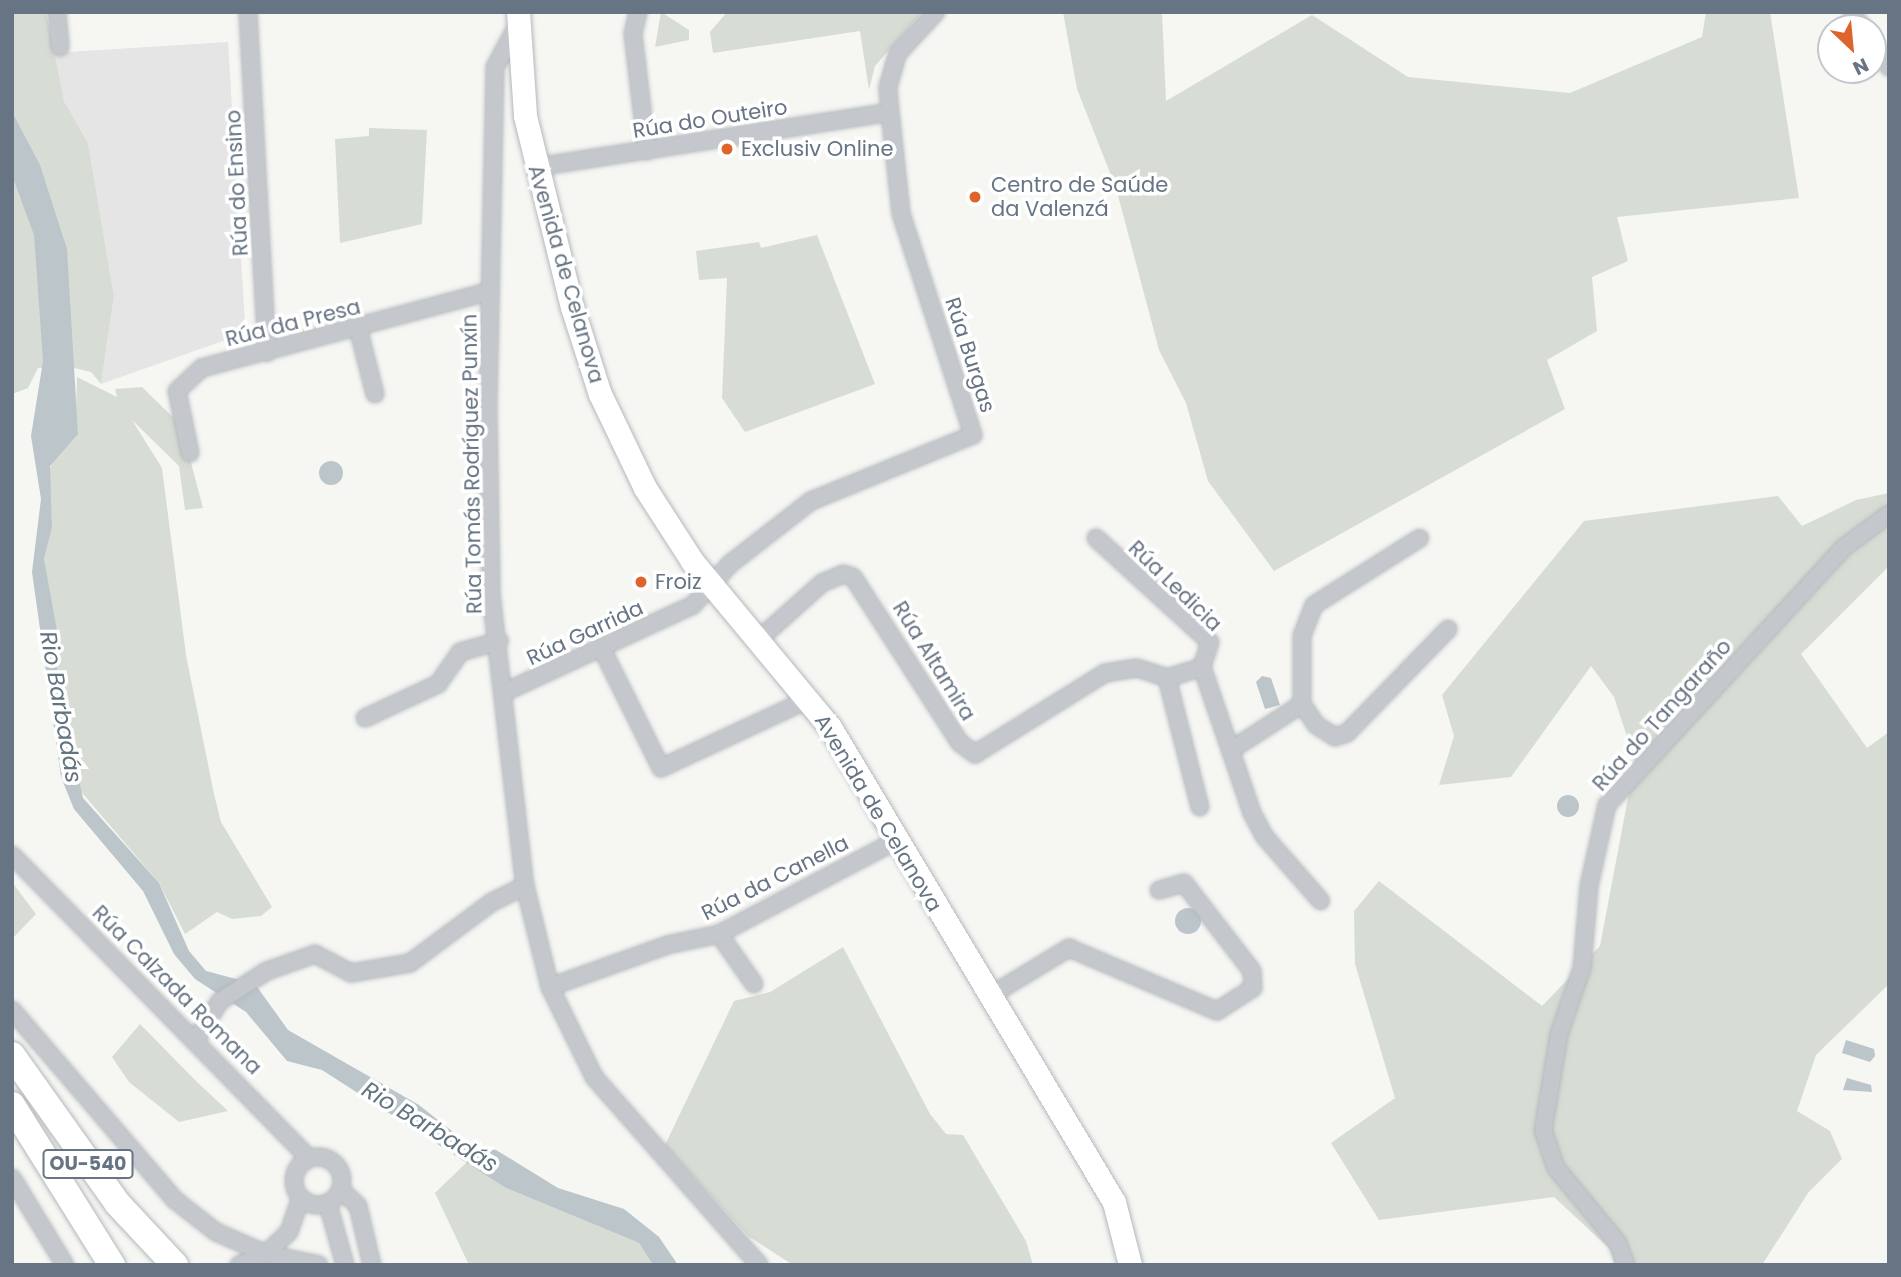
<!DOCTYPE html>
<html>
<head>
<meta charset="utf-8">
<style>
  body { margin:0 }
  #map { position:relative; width:1901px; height:1277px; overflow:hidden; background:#f6f6f3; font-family:Poppins,sans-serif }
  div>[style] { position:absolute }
  .built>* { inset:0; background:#e4e5e4 }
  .green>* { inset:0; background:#d7ddd4 }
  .water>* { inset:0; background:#bbc5ca }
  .round { border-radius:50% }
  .roads { filter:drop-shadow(0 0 2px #b4b9bd) drop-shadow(0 0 2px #b4b9bd) }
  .street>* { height:16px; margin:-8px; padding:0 8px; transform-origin:8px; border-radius:8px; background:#c4c7cb }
  .street>.ring { margin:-8px; padding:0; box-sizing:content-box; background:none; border:16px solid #c4c7cb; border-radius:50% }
  .secondary>* { height:23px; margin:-11.5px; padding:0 11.5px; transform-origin:11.5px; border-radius:11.5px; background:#fff }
  .primary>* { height:26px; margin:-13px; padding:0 13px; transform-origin:13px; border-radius:13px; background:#fff }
  .dots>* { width:19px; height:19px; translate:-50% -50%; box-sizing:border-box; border:4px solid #fff; border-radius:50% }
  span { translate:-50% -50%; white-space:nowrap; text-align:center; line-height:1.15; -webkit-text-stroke:7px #fff; paint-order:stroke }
  .shield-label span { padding:2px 5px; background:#fff; border:2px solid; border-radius:5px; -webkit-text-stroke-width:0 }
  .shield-label { font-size:19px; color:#667483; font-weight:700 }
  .street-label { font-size:21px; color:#667483 }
  .poi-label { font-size:21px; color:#667483 }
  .left { translate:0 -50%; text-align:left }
  .water-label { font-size:23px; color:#62757f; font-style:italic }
  .frame { position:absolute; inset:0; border:14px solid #667483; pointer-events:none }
  .north { position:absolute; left:1817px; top:14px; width:70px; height:70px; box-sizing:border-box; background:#fff; border:2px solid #c2c7cd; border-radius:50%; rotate:154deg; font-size:19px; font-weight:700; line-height:28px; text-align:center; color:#667483 }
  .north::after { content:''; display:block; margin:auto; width:24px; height:32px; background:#de642b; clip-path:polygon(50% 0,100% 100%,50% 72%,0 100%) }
</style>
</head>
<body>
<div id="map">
  <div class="built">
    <i style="clip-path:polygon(228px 42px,245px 324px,237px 336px,101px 384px,114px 296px,88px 143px,64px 101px,52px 53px)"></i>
  </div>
  <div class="green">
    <i style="clip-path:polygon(12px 12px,46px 12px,64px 101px,88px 143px,114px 296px,101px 384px,91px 372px,74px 368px,38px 368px,28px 388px,12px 394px)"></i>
    <i style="clip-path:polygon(661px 12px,689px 30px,689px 40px,655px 47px)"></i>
    <i style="clip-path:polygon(727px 12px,922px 12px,875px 66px,869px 90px,860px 31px,713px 53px,710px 32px)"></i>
    <i style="clip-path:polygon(1063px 12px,1162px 12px,1166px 101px,1312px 15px,1408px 77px,1570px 93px,1702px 37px,1706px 12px,1770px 12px,1799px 198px,1617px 217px,1628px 261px,1592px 277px,1597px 331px,1547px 360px,1565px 409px,1274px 571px,1208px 481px,1186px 403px,1159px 350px,1116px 188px,1077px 89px)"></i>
    <i style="clip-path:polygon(369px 128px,427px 130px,422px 224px,340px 243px,335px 139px,369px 136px)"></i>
    <i style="clip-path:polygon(817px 235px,875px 384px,745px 432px,722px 398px,727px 278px,699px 280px,696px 251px,759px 242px,761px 248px)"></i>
    <i style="clip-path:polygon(77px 377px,117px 397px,115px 389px,142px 387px,181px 425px,203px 508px,185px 510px,179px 466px,132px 420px,162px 468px,186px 655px,214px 794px,221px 822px,272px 907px,261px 916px,232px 919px,217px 912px,185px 934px,159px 883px,78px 788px,56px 683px,44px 559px,52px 528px,49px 470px,76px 411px)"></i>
    <i style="clip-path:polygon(1889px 493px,1889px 566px,1801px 654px,1867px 748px,1889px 732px,1889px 984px,1816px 1055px,1797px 1111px,1830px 1131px,1842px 1159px,1808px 1193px,1762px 1265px,1614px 1265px,1611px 1250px,1554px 1197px,1379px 1220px,1331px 1143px,1395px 1098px,1355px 964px,1354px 911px,1379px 881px,1542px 1006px,1600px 946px,1635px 761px,1614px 697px,1591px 666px,1511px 777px,1439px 785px,1454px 736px,1442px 695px,1584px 521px,1778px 496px,1802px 526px,1856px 500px)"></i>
    <i style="clip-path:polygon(12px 882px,36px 914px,12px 939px)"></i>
    <i style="clip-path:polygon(843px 947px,930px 1114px,946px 1134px,963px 1135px,1026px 1241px,1033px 1265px,793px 1265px,748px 1236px,665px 1145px,734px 1001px,770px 992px)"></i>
    <i style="clip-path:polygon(140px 1024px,195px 1080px,228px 1111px,179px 1122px,129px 1082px,112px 1057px)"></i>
    <i style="clip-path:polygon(468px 1161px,506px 1188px,639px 1243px,653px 1265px,469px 1265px,435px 1193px)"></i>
  </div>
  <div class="water">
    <i style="clip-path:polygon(12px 112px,40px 165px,67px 249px,78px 434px,50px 466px,52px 528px,44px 559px,59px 642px,56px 683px,83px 798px,159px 883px,189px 951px,206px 971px,255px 984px,288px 1030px,419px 1105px,472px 1147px,496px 1150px,558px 1188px,624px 1209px,659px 1237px,678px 1265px,653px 1265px,639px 1243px,506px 1188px,322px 1070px,287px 1061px,246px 1012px,195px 979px,174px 954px,143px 891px,74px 809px,61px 777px,32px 572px,41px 499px,31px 436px,43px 361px,34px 235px,12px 175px)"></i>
    <i class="round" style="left:319px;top:461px;width:24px;height:24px"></i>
    <i style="clip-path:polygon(1262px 676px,1271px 678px,1280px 705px,1265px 709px,1256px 682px)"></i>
    <i class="round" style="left:1557px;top:795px;width:22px;height:22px"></i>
    <i class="round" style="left:1175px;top:908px;width:26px;height:26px"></i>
    <i style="clip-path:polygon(1846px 1040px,1874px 1049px,1875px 1056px,1870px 1062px,1842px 1053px)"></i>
    <i style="clip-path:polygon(1847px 1078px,1871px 1085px,1872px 1092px,1843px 1090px)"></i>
  </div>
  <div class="roads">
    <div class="street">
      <i style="left:57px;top:12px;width:35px;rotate:85deg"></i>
      <i style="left:248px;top:12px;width:341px;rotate:86.8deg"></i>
      <i style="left:638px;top:12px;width:23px;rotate:103deg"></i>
      <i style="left:633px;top:34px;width:118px;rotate:83.2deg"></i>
      <i style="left:1852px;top:12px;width:19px;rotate:58deg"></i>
      <i style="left:518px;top:24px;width:49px;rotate:118.1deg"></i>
      <i style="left:495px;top:67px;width:347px;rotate:91.2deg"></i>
      <i style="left:488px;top:414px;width:180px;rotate:89deg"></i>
      <i style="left:491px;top:594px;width:294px;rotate:83.4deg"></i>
      <i style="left:525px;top:886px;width:104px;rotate:76.1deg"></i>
      <i style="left:550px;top:987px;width:100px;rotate:63.9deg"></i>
      <i style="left:594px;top:1077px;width:250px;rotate:48.7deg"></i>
      <i style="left:1873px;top:44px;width:28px;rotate:55deg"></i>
      <i style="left:536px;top:167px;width:358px;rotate:-8.8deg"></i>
      <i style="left:358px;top:328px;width:68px;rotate:75.6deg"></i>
      <i style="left:190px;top:453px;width:63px;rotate:-101.8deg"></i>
      <i style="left:177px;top:391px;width:34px;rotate:-43deg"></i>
      <i style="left:202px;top:368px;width:296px;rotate:-14.9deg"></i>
      <i style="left:1096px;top:538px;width:154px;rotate:42.4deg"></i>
      <i style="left:1210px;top:642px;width:26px;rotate:108deg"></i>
      <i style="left:757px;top:641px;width:87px;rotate:-41.7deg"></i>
      <i style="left:822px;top:583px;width:23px;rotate:-23deg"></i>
      <i style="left:843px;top:574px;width:10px;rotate:17deg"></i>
      <i style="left:853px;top:577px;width:197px;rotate:57.2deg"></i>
      <i style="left:960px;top:743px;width:19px;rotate:36deg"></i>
      <i style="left:975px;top:754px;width:153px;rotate:-31.9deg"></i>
      <i style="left:1105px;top:673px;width:32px;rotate:-9deg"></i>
      <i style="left:1137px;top:668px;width:32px;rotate:18deg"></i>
      <i style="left:1167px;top:678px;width:37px;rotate:-17deg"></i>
      <i style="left:1202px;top:667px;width:154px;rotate:71.1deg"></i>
      <i style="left:1252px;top:813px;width:26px;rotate:62deg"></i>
      <i style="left:1264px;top:836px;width:86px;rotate:48.8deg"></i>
      <i style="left:602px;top:649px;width:133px;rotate:63.6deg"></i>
      <i style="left:661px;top:768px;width:161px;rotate:-25deg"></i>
      <i style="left:1167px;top:678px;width:133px;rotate:75.7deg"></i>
      <i style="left:507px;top:691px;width:205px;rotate:-24.8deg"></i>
      <i style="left:693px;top:605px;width:55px;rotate:-47.9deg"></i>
      <i style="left:730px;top:564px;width:103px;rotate:-37.9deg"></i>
      <i style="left:811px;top:501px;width:175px;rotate:-22.2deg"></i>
      <i style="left:973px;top:435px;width:233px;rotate:-108deg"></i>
      <i style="left:901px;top:213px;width:102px;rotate:-96.2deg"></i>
      <i style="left:890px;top:112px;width:25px;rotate:-95deg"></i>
      <i style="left:888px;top:87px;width:35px;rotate:-74deg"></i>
      <i style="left:898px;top:53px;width:56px;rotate:-47.2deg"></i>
      <i style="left:1302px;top:704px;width:25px;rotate:56deg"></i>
      <i style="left:1316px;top:725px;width:22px;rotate:32deg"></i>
      <i style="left:1335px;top:737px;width:13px;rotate:-18deg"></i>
      <i style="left:1347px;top:733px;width:145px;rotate:-45.8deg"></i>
      <i style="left:365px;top:718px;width:81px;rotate:-25deg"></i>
      <i style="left:438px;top:684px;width:39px;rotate:-55deg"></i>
      <i style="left:460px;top:652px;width:41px;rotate:-15.4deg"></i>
      <i style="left:1231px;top:750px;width:85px;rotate:-32.9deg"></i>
      <i style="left:1302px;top:704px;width:68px;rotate:-90deg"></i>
      <i style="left:1302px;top:636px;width:33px;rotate:-69deg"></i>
      <i style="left:1314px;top:605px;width:125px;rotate:-32.3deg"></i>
      <i style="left:12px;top:855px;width:424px;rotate:45.6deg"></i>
      <i style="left:719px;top:934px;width:61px;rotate:55deg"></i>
      <i style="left:550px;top:987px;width:124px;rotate:-19.7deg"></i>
      <i style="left:667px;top:945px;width:53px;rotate:-11.9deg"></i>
      <i style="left:719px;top:934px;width:201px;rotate:-27.8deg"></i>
      <i style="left:988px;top:997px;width:95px;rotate:-31.2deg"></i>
      <i style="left:1069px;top:948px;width:161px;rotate:23.1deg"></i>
      <i style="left:1217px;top:1011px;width:43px;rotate:-32.6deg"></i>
      <i style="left:1253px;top:988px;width:17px;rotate:-93deg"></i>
      <i style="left:1252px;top:971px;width:111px;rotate:-127.7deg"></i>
      <i style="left:1184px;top:883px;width:26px;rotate:164deg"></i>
      <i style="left:12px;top:1010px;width:250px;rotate:49.4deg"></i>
      <i style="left:175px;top:1200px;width:52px;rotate:38deg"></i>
      <i style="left:216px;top:1232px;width:55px;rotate:23.7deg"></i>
      <i style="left:266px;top:1254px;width:32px;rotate:-44deg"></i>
      <i style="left:289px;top:1232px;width:36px;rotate:-71deg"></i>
      <i style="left:197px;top:1038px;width:44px;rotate:-58.1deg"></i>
      <i style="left:220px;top:1001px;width:56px;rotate:-32.6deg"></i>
      <i style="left:267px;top:971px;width:51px;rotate:-19.5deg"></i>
      <i style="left:315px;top:954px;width:41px;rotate:27.8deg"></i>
      <i style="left:351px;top:973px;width:60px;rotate:-9.6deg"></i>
      <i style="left:410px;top:963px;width:102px;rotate:-36.6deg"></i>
      <i style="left:492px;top:902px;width:37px;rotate:-26deg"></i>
      <i class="ring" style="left:294px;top:1157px;width:32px;height:32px"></i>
      <i style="left:12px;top:1178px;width:102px;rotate:58.7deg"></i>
      <i style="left:341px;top:1190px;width:23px;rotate:43deg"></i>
      <i style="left:358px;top:1206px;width:61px;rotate:76.7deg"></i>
      <i style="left:328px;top:1204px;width:63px;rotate:74.4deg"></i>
      <i style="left:239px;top:1265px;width:29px;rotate:-22deg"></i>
      <i style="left:266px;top:1254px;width:54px;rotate:11.7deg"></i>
      <i style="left:1626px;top:1265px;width:25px;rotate:-111deg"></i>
      <i style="left:1617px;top:1242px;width:96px;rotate:-129.5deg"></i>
      <i style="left:1556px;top:1168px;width:39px;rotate:-109deg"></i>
      <i style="left:1543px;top:1131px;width:98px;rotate:-80.6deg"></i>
      <i style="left:1559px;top:1034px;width:70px;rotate:-70.8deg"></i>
      <i style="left:1582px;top:968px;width:82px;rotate:-85.1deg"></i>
      <i style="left:1589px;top:886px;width:83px;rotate:-77.5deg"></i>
      <i style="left:1607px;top:805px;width:349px;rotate:-47.4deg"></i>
      <i style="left:1843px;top:548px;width:57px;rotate:-36.5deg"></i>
    </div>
    <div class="secondary">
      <i style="left:518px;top:12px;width:104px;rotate:86.1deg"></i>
      <i style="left:525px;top:116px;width:197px;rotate:76.2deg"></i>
      <i style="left:572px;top:307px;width:91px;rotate:72.2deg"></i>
      <i style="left:600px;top:394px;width:104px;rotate:64.4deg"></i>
      <i style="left:645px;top:488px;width:87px;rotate:57.2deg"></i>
      <i style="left:692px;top:561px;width:216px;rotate:50.3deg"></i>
      <i style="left:830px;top:727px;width:553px;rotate:59.13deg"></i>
      <i style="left:1114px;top:1202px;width:65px;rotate:75.7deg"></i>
    </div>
    <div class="primary">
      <i style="left:12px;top:1055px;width:181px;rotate:54.6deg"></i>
      <i style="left:117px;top:1203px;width:85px;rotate:46.9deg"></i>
      <i style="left:12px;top:1105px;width:189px;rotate:58deg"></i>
    </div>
  </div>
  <div class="dots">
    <i style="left:727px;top:149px;background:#de642b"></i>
    <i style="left:975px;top:197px;background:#de642b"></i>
    <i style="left:641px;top:582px;background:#de642b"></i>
  </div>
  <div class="shield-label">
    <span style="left:88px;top:1164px">OU-540</span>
  </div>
  <div class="street-label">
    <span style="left:710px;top:119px;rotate:-9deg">Rúa do Outeiro</span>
    <span style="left:237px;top:183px;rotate:-93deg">Rúa do Ensino</span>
    <span style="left:566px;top:274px;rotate:74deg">Avenida de Celanova</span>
    <span style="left:293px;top:323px;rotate:-14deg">Rúa da Presa</span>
    <span style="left:970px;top:355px;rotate:72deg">Rúa Burgas</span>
    <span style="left:472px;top:464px;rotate:-91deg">Rúa Tomás Rodríguez Punxín</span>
    <span style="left:1175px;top:586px;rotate:44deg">Rúa Ledicia</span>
    <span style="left:585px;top:633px;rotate:-25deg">Rúa Garrida</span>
    <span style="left:934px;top:661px;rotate:58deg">Rúa Altamira</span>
    <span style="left:1662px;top:715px;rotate:-48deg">Rúa do Tangaraño</span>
    <span style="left:878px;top:813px;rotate:59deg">Avenida de Celanova</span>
    <span style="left:775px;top:878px;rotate:-27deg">Rúa da Canella</span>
    <span style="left:177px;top:990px;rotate:45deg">Rúa Calzada Romana</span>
  </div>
  <div class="poi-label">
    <span class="left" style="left:741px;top:149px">Exclusiv Online</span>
    <span class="left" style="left:991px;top:197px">Centro de Saúde<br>da Valenzá</span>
    <span class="left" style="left:655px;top:582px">Froiz</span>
  </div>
  <div class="water-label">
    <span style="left:61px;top:707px;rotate:80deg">Rio Barbadás</span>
    <span style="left:430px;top:1127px;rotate:31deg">Rio Barbadás</span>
  </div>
  <div class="frame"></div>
  <div class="north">N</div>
</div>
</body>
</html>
